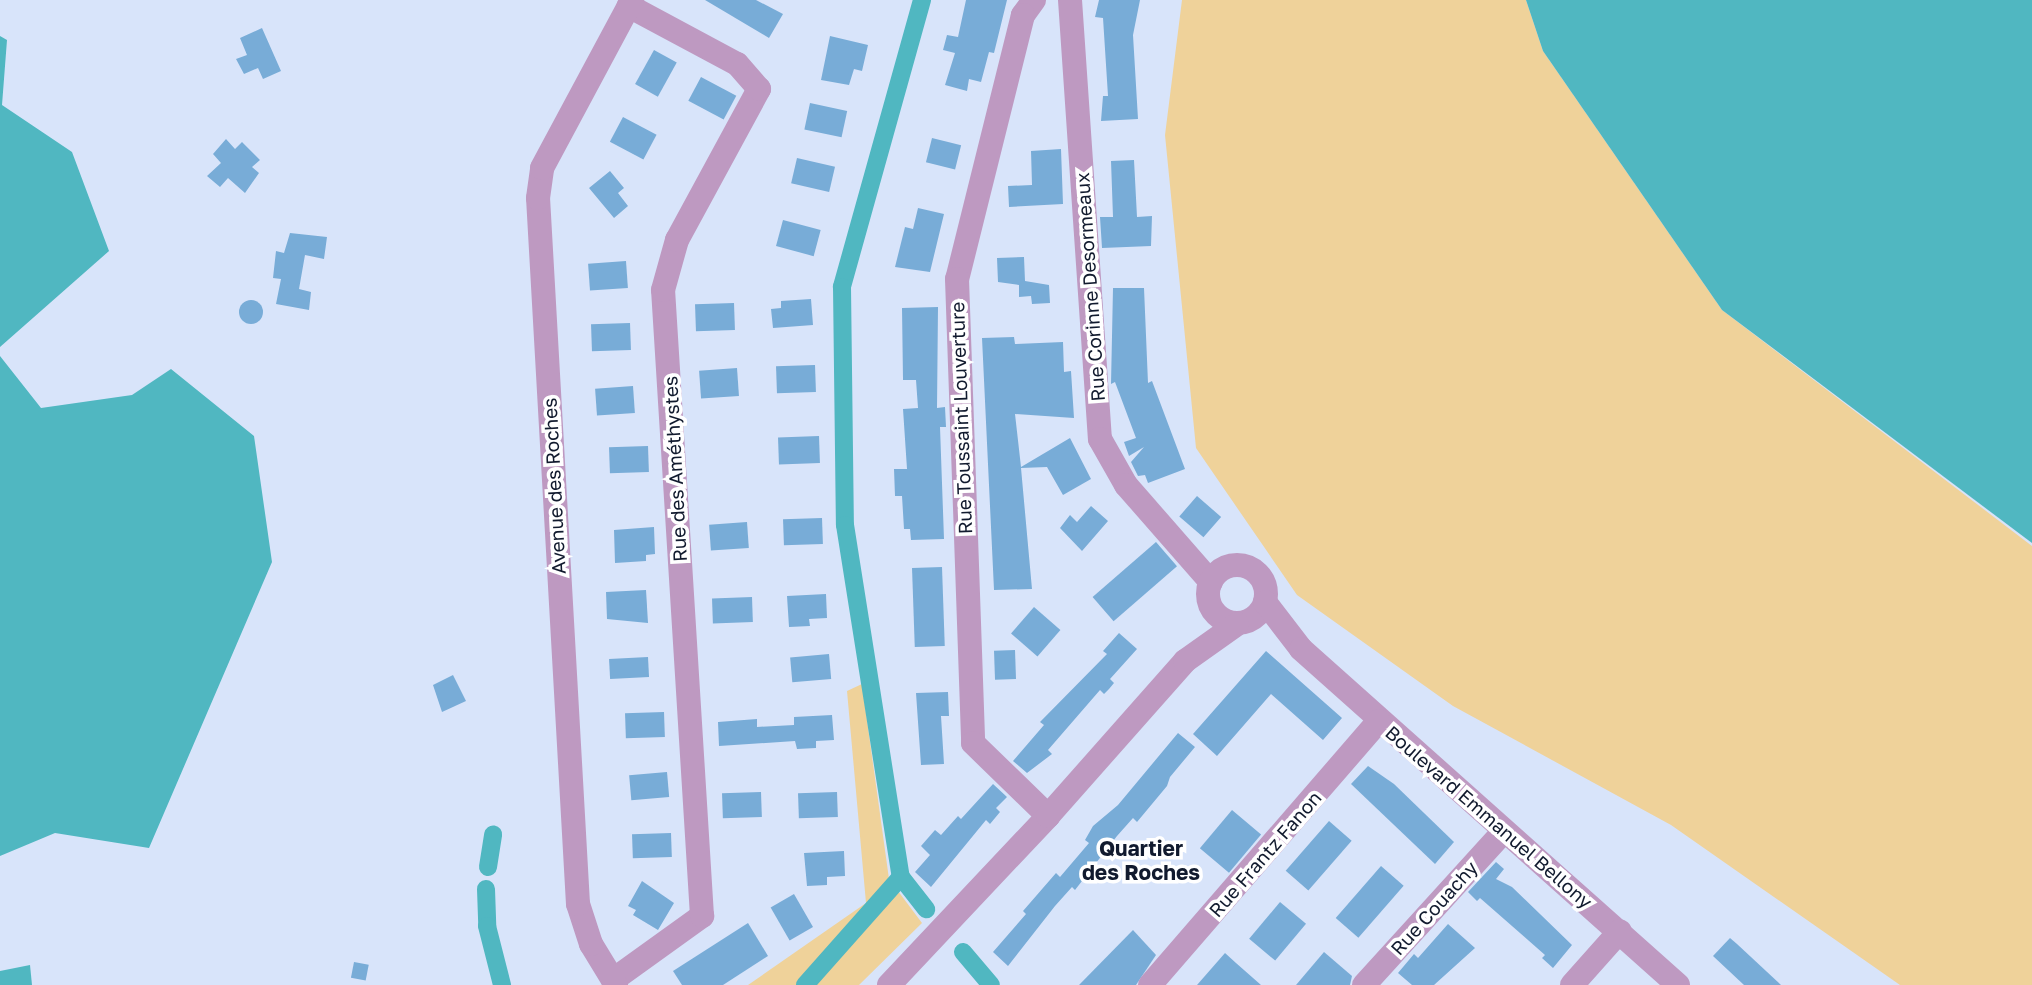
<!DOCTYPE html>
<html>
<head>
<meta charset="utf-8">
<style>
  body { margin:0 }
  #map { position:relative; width:2032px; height:985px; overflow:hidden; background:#d8e4fa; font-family:"Golos Text",sans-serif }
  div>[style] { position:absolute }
  .green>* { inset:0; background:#efd29a }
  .water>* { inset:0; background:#50b7c1 }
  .canal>* { height:18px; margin:-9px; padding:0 9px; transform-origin:9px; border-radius:9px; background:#50b7c1 }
  .building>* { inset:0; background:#78acd7; transform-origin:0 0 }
  .round { border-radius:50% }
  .minor>* { height:24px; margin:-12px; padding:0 12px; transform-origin:12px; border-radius:12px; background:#be99c1 }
  .minor>.ring { margin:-12px; padding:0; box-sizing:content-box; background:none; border:24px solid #be99c1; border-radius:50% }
  span { translate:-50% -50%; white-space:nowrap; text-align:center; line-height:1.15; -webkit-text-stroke:7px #fff; paint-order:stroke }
  .street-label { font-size:19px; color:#111a2e }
  .neighbourhood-label { font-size:21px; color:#111a2e; font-weight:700 }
</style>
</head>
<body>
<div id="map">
  <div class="green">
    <i style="clip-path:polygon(1182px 0,1526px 0,1543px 51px,1722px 310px,2032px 546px,2032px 985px,1900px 985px,1671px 825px,1453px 706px,1297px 595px,1196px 448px,1165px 135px)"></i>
    <i style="clip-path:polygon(862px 684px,889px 879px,922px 923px,859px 985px,748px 985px,866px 903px,847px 691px)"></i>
  </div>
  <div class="water">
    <i style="clip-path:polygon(1526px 0,2032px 0,2032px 543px,1722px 310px,1543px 51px)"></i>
    <i style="clip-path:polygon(0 36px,7px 40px,2px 105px,72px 152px,109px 251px,0 347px)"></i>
    <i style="clip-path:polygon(0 356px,41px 408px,132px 395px,171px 369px,254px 436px,272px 562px,149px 848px,55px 833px,0 856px)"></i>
    <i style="clip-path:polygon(30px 965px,32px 985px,0 985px,0 971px)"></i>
  </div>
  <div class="canal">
    <i style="left:922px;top:0;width:298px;rotate:105.6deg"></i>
    <i style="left:842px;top:287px;width:238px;rotate:89.3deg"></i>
    <i style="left:845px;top:525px;width:356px;rotate:81deg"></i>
    <i style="left:901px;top:877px;width:41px;rotate:52deg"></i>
    <i style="left:488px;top:867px;width:33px;rotate:-81deg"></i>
    <i style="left:486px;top:889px;width:37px;rotate:88deg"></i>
    <i style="left:487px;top:926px;width:61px;rotate:75.7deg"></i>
    <i style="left:963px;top:952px;width:43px;rotate:49.7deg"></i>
    <i style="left:805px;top:985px;width:144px;rotate:-48.4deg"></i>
  </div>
  <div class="building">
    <i style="clip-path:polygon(705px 0,756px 0,783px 14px,769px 38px)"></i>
    <i style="clip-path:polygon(966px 0,1007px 0,994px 53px,989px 52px,981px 82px,969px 79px,967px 91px,945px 85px,955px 53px,943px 50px,947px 35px,958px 37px)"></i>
    <i style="clip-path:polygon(1099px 0,1140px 0,1133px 35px,1138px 119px,1101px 121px,1103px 96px,1108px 96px,1103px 18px,1095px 17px)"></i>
    <i style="clip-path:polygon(262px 28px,281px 71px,263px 79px,258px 68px,244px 74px,236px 59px,247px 55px,240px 38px)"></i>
    <i style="clip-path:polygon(830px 36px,868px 45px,862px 71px,854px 69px,849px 85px,821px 80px)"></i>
    <i style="left:654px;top:50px;width:26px;height:39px;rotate:29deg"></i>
    <i style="left:701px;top:77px;width:40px;height:27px;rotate:28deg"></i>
    <i style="left:810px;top:103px;width:38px;height:27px;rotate:12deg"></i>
    <i style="left:623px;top:117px;width:38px;height:28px;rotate:28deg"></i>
    <i style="left:932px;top:138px;width:30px;height:25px;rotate:14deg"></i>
    <i style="clip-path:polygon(226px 139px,235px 149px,242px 142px,260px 160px,252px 167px,259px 173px,245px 193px,228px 178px,220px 187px,207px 176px,221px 163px,213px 154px)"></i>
    <i style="clip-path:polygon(1061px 149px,1063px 204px,1009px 207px,1008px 186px,1032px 185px,1031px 151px)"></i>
    <i style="left:797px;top:158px;width:39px;height:26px;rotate:13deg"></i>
    <i style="clip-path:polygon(1134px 160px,1137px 217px,1152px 216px,1151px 246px,1102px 248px,1100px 217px,1113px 217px,1111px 161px)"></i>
    <i style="clip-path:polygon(610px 171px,624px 188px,618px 193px,628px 206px,614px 218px,589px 188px)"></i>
    <i style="clip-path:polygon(918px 208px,944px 214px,930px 272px,895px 267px,905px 227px,913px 229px)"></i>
    <i style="left:783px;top:220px;width:39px;height:27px;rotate:15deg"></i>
    <i style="clip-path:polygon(290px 233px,327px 237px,324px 259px,305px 255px,299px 289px,311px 292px,309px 310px,276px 304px,281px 279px,273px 278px,276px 251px,284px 253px)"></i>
    <i style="clip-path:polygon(1024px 257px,1025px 281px,1049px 285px,1050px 303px,1032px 304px,1031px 296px,1019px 297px,1019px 285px,998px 282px,997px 258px)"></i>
    <i style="left:626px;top:261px;width:27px;height:38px;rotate:86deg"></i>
    <i style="clip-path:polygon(1113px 288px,1144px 288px,1148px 383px,1152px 381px,1185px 469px,1148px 483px,1145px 475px,1138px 476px,1131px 462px,1144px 447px,1129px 456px,1124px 442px,1136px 438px,1115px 382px,1111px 384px)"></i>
    <i style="clip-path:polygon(811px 299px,813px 325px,773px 328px,771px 309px,781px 308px,781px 301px)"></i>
    <i class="round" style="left:239px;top:300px;width:24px;height:24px"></i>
    <i style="left:734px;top:303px;width:27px;height:39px;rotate:88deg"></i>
    <i style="clip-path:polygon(938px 307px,937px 408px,945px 407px,946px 427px,940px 427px,944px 539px,911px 540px,910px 529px,904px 529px,902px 496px,895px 496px,894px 469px,907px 469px,903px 409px,918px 408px,916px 380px,903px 380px,902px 308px)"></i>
    <i style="left:630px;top:323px;width:27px;height:39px;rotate:88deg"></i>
    <i style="clip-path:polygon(1014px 337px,1015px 344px,1063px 342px,1064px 372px,1071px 371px,1074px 418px,1015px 414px,1021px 467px,1070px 438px,1091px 479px,1063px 495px,1047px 467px,1021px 468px,1032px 589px,994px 590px,982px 338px)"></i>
    <i style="left:815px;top:365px;width:27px;height:39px;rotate:88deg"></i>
    <i style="left:737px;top:368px;width:28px;height:38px;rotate:86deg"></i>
    <i style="left:633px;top:386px;width:27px;height:38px;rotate:86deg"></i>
    <i style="left:819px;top:436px;width:27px;height:41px;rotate:88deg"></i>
    <i style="left:648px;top:446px;width:26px;height:39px;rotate:88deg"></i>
    <i style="left:1197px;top:496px;width:32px;height:27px;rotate:41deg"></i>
    <i style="clip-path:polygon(1091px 506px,1108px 521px,1082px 551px,1060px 528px,1070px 515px,1077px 522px)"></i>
    <i style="left:822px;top:518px;width:26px;height:39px;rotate:88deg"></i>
    <i style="left:747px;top:522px;width:26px;height:38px;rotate:86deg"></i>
    <i style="clip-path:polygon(654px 527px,655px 554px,646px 555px,646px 561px,615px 563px,614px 530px)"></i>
    <i style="left:1156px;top:542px;width:32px;height:84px;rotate:49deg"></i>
    <i style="left:942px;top:567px;width:79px;height:30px;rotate:88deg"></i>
    <i style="clip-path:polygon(646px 590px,648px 623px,607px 619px,606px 592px)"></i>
    <i style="clip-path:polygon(826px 594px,827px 618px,809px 619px,810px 626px,789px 627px,787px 596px)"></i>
    <i style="left:752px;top:597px;width:25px;height:40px;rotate:88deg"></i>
    <i style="left:1034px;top:607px;width:35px;height:35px;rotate:41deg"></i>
    <i style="clip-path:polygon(1119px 633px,1137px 649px,1110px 679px,1114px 683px,1109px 689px,1104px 694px,1100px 690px,1048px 750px,1052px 754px,1027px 773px,1013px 761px,1044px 725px,1040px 722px,1107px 654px,1103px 651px)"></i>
    <i style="left:1015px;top:650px;width:29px;height:21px;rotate:88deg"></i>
    <i style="clip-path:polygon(1266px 651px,1342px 718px,1323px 740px,1271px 694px,1217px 756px,1193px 734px)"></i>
    <i style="left:829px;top:654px;width:25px;height:39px;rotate:85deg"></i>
    <i style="left:648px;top:657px;width:20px;height:39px;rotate:87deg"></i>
    <i style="clip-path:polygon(453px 675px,466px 701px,442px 712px,433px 685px)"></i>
    <i style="clip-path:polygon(948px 692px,949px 716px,941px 716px,944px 764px,921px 765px,916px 693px)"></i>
    <i style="left:664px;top:712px;width:25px;height:39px;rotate:88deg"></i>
    <i style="clip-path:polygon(832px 715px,834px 740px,816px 741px,816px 748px,797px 749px,795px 741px,719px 746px,718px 722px,757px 719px,757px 727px,794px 725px,794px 717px)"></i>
    <i style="clip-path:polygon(1178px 733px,1195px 747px,1170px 777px,1167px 786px,1137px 822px,1133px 818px,1117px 836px,1075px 890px,1072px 887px,1055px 906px,1008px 966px,993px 952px,1026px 914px,1023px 911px,1056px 873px,1060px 877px,1089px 843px,1085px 840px,1093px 826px,1118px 805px)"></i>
    <i style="clip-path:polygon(1368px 766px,1394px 784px,1454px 842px,1435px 864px,1351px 784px)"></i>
    <i style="left:667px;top:772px;width:25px;height:38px;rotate:85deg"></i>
    <i style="clip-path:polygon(993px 784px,1007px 797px,996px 808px,1000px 812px,990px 824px,986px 820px,931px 887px,915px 872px,930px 855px,921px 846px,935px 830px,941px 835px,958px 816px,961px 819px)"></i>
    <i style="left:761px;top:792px;width:25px;height:39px;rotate:88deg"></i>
    <i style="left:837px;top:792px;width:25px;height:39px;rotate:88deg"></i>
    <i style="left:1232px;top:810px;width:38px;height:50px;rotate:40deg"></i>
    <i style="left:1329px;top:821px;width:30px;height:66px;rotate:41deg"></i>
    <i style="left:671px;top:833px;width:24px;height:39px;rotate:88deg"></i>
    <i style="clip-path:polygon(844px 851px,845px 876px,827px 877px,827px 885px,807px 886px,804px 853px)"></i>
    <i style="clip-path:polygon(1496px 862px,1504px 869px,1496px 879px,1512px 887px,1572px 945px,1553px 968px,1542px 958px,1545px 955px,1480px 898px,1477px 901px,1468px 892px)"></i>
    <i style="left:1381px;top:866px;width:30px;height:69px;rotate:41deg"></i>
    <i style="clip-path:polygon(642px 881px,674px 903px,658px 930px,633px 915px,636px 910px,628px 906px)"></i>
    <i style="left:794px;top:894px;width:38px;height:27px;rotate:60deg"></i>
    <i style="left:1280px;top:902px;width:34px;height:48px;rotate:40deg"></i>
    <i style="clip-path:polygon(748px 923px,768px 956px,723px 985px,682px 985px,673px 971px)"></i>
    <i style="clip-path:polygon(1448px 924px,1475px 948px,1434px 985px,1412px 985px,1398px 973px,1414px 954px,1418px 958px)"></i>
    <i style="clip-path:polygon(1133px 930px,1156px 955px,1136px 985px,1079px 985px)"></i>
    <i style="clip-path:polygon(1730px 938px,1737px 944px,1781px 985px,1744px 985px,1713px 956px)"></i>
    <i style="clip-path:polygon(1324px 952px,1352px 976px,1350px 985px,1296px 985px)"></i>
    <i style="clip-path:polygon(1225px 953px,1236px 963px,1261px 985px,1197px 985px)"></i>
    <i style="left:354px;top:962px;width:15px;height:16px;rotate:11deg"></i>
  </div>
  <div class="minor">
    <i style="left:1034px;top:0;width:19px;rotate:126deg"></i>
    <i style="left:1023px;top:15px;width:272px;rotate:104deg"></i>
    <i style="left:957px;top:279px;width:464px;rotate:88deg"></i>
    <i style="left:973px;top:743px;width:105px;rotate:44.2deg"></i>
    <i style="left:1070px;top:0;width:440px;rotate:86.1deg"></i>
    <i style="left:1100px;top:439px;width:53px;rotate:60.5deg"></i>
    <i style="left:1126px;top:485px;width:129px;rotate:48.8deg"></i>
    <i class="ring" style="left:1208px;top:565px;width:34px;height:34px"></i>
    <i style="left:1265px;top:602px;width:59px;rotate:52.5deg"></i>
    <i style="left:1301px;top:649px;width:505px;rotate:41.71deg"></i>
    <i style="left:613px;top:980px;width:110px;rotate:-35.7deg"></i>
    <i style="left:702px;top:916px;width:627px;rotate:-93.56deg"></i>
    <i style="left:663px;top:290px;width:52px;rotate:-74.4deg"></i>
    <i style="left:677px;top:240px;width:172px;rotate:-61.5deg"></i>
    <i style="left:759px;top:89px;width:33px;rotate:-131deg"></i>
    <i style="left:737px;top:64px;width:123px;rotate:-151.8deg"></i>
    <i style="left:616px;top:985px;width:48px;rotate:-121.4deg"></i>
    <i style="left:591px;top:944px;width:42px;rotate:-108deg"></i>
    <i style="left:578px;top:904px;width:707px;rotate:-93.24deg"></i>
    <i style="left:538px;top:198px;width:30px;rotate:-82deg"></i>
    <i style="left:542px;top:168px;width:191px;rotate:-61.8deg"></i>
    <i style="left:889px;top:985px;width:232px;rotate:-46.7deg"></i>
    <i style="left:1048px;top:816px;width:207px;rotate:-48.5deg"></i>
    <i style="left:1185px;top:661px;width:64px;rotate:-35.4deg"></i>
    <i style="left:1150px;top:985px;width:349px;rotate:-49.1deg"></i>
    <i style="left:1364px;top:985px;width:208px;rotate:-47.7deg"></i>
    <i style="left:1572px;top:985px;width:72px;rotate:-48.4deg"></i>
  </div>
  <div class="street-label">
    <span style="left:1090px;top:287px;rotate:-94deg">Rue Corinne Desormeaux</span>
    <span style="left:961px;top:418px;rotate:-92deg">Rue Toussaint Louverture</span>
    <span style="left:675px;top:469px;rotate:-93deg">Rue des Améthystes</span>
    <span style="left:554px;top:486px;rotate:-93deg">Avenue des Roches</span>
    <span style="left:1489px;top:817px;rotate:41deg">Boulevard Emmanuel Bellony</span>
    <span style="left:1265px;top:854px;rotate:-49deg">Rue Frantz Fanon</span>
    <span style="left:1434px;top:908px;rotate:-48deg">Rue Couachy</span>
  </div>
  <div class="neighbourhood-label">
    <span style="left:1141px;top:860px">Quartier<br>des Roches</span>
  </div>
</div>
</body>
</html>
